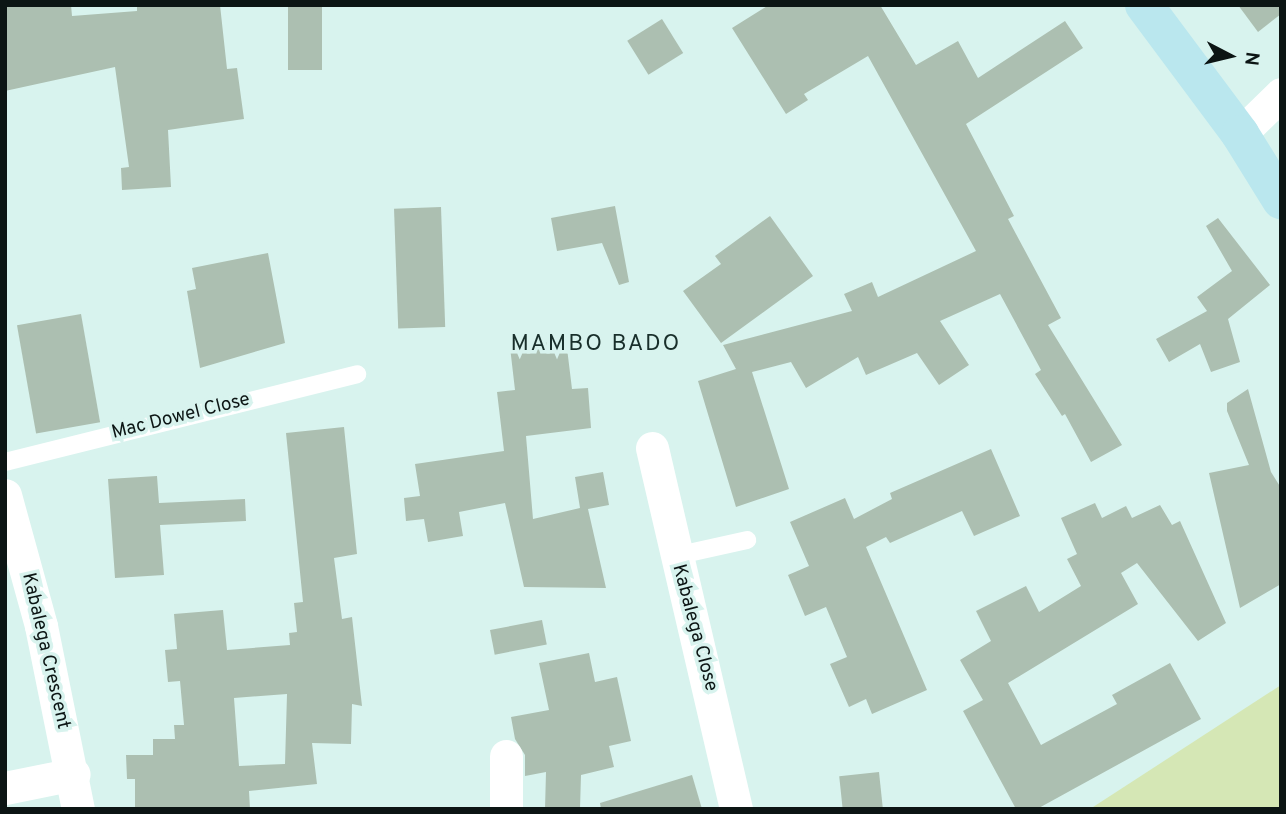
<!DOCTYPE html>
<html>
<head>
<meta charset="utf-8">
<style>
  body { margin:0 }
  #map { position:relative; width:1286px; height:814px; overflow:hidden; background:#d8f3ee; font-family:Overpass,sans-serif }
  div>[style] { position:absolute }
  .green>* { inset:0; background:#d5e7b5 }
  .building>* { inset:0; background:#acbfb1; transform-origin:0 0 }
  .lane>* { height:18px; margin:-9px; padding:0 9px; transform-origin:9px; border-radius:9px; background:#fff }
  .street>* { height:33px; margin:-16.5px; padding:0 16.5px; transform-origin:16.5px; border-radius:16.5px; background:#fff }
  .secondary>* { height:38px; margin:-19px; padding:0 19px; transform-origin:19px; border-radius:19px; background:#bae7ee }
  span { translate:-50% -50%; white-space:nowrap; text-align:center; line-height:1.15; -webkit-text-stroke:7px #d8f3ee; paint-order:stroke }
  .street-label { font-size:19px; color:#0c1514 }
  .quarter-label { font-size:23px; color:#192f2b; letter-spacing:2px }
  .frame { position:absolute; inset:0; border:7px solid #0c1514; pointer-events:none }
  .north { position:absolute; left:1195px; top:21px; width:70px; height:70px; -webkit-text-stroke:5px #d8f3ee; paint-order:stroke; rotate:97deg; font-size:19px; font-weight:700; line-height:28px; text-align:center; color:#0c1514 }
  .north::after { content:''; display:block; margin:auto; width:24px; height:32px; background:#0c1514; clip-path:polygon(50% 0,100% 100%,50% 72%,0 100%) }
</style>
</head>
<body>
<div id="map">
  <div class="green">
    <i style="clip-path:polygon(1281px 685px,1281px 809px,1090px 809px)"></i>
  </div>
  <div class="building">
    <i style="clip-path:polygon(5px 5px,71px 5px,72px 16px,137px 11px,137px 5px,220px 5px,227px 69px,237px 68px,244px 119px,168px 130px,171px 187px,122px 190px,121px 168px,129px 167px,115px 67px,5px 91px)"></i>
    <i style="left:288px;top:5px;width:34px;height:65px"></i>
    <i style="clip-path:polygon(769px 5px,880px 5px,916px 65px,958px 41px,978px 78px,1065px 21px,1083px 48px,966px 124px,1014px 216px,1008px 219px,1061px 318px,1048px 325px,1122px 445px,1091px 462px,1065px 414px,1062px 416px,1035px 374px,1041px 370px,1000px 294px,940px 321px,969px 365px,939px 385px,917px 353px,866px 375px,858px 357px,806px 388px,791px 362px,752px 372px,789px 489px,736px 507px,698px 381px,736px 369px,723px 345px,852px 311px,844px 294px,872px 282px,878px 297px,976px 251px,868px 56px,804px 94px,808px 100px,786px 114px,732px 28px)"></i>
    <i style="clip-path:polygon(1238px 5px,1281px 5px,1281px 14px,1258px 32px)"></i>
    <i style="left:662px;top:19px;width:40px;height:41px;rotate:58deg"></i>
    <i style="clip-path:polygon(615px 206px,629px 282px,619px 285px,602px 243px,557px 251px,551px 218px)"></i>
    <i style="left:441px;top:207px;width:120px;height:47px;rotate:88deg"></i>
    <i style="clip-path:polygon(770px 216px,813px 276px,721px 343px,683px 291px,721px 264px,715px 256px)"></i>
    <i style="clip-path:polygon(1218px 218px,1270px 285px,1228px 319px,1240px 362px,1211px 372px,1200px 344px,1169px 362px,1156px 339px,1207px 311px,1197px 297px,1232px 271px,1206px 226px)"></i>
    <i style="clip-path:polygon(268px 253px,285px 343px,200px 368px,187px 291px,196px 289px,192px 268px)"></i>
    <i style="left:81px;top:314px;width:110px;height:65px;rotate:80deg"></i>
    <i style="clip-path:polygon(566px 340px,572px 389px,588px 388px,591px 428px,526px 436px,533px 519px,580px 508px,575px 477px,603px 472px,609px 505px,588px 509px,606px 588px,524px 587px,505px 503px,459px 512px,463px 536px,428px 542px,424px 519px,406px 521px,404px 498px,420px 496px,415px 464px,504px 451px,497px 392px,515px 390px,510px 347px)"></i>
    <i style="clip-path:polygon(1248px 389px,1271px 472px,1281px 488px,1281px 584px,1240px 608px,1209px 473px,1249px 465px,1227px 411px,1227px 403px)"></i>
    <i style="clip-path:polygon(evenodd,344px 427px,357px 554px,334px 558px,342px 619px,352px 617px,362px 706px,352px 704px,351px 744px,312px 743px,317px 784px,249px 791px,250px 809px,135px 809px,135px 779px,127px 779px,126px 755px,153px 755px,153px 739px,175px 739px,174px 725px,184px 725px,180px 681px,168px 682px,165px 650px,177px 649px,174px 614px,223px 610px,227px 650px,290px 645px,289px 633px,297px 632px,294px 603px,303px 602px,286px 433px,344px 427px,287px 694px,285px 764px,239px 766px,234px 698px,287px 694px)"></i>
    <i style="clip-path:polygon(991px 449px,1020px 516px,974px 536px,962px 511px,890px 543px,886px 537px,866px 547px,927px 690px,872px 714px,866px 699px,849px 707px,830px 664px,847px 657px,826px 607px,805px 616px,788px 575px,809px 566px,790px 522px,845px 498px,854px 519px,892px 499px,890px 493px)"></i>
    <i style="clip-path:polygon(157px 476px,159px 503px,245px 499px,246px 521px,160px 525px,164px 575px,115px 578px,108px 479px)"></i>
    <i style="clip-path:polygon(1095px 503px,1102px 518px,1126px 506px,1132px 518px,1160px 505px,1172px 525px,1180px 521px,1226px 623px,1198px 641px,1137px 563px,1121px 573px,1138px 604px,1008px 683px,1041px 745px,1117px 704px,1112px 695px,1170px 663px,1201px 719px,1037px 809px,1016px 809px,963px 711px,983px 700px,960px 660px,991px 641px,976px 611px,1026px 586px,1039px 612px,1081px 586px,1067px 559px,1077px 554px,1061px 518px)"></i>
    <i style="left:542px;top:620px;width:25px;height:53px;rotate:79deg"></i>
    <i style="clip-path:polygon(589px 653px,595px 682px,617px 677px,631px 741px,609px 746px,614px 767px,581px 775px,580px 809px,545px 809px,546px 772px,525px 776px,525px 755px,515px 739px,511px 717px,549px 710px,539px 663px)"></i>
    <i style="left:879px;top:772px;width:37px;height:40px;rotate:84deg"></i>
    <i style="clip-path:polygon(692px 775px,702px 809px,601px 809px,600px 803px)"></i>
  </div>
  <div class="lane">
    <i style="left:5px;top:462px;width:363px;rotate:-14deg"></i>
    <i style="left:675px;top:556px;width:74px;rotate:-12.5deg"></i>
  </div>
  <div class="street">
    <i style="left:1240px;top:134px;width:57px;rotate:-44.3deg"></i>
    <i style="left:652px;top:448px;width:371px;rotate:76.9deg"></i>
    <i style="left:5px;top:495px;width:136px;rotate:74.6deg"></i>
    <i style="left:41px;top:626px;width:187px;rotate:78.6deg"></i>
    <i style="left:506px;top:756px;width:53px;rotate:90deg"></i>
    <i style="left:5px;top:788px;width:70px;rotate:-11.5deg"></i>
  </div>
  <div class="secondary">
    <i style="left:1144px;top:5px;width:161px;rotate:53.3deg"></i>
    <i style="left:1240px;top:134px;width:78px;rotate:58.2deg"></i>
  </div>
  <div class="street-label">
    <span style="left:181px;top:417px;rotate:-14deg">Mac Dowel Close</span>
    <span style="left:694px;top:628px;rotate:75deg">Kabalega Close</span>
    <span style="left:45px;top:651px;rotate:77deg">Kabalega Crescent</span>
  </div>
  <div class="quarter-label">
    <span style="left:596px;top:345px">MAMBO BADO</span>
  </div>
  <div class="frame"></div>
  <div class="north">N</div>
</div>
</body>
</html>
